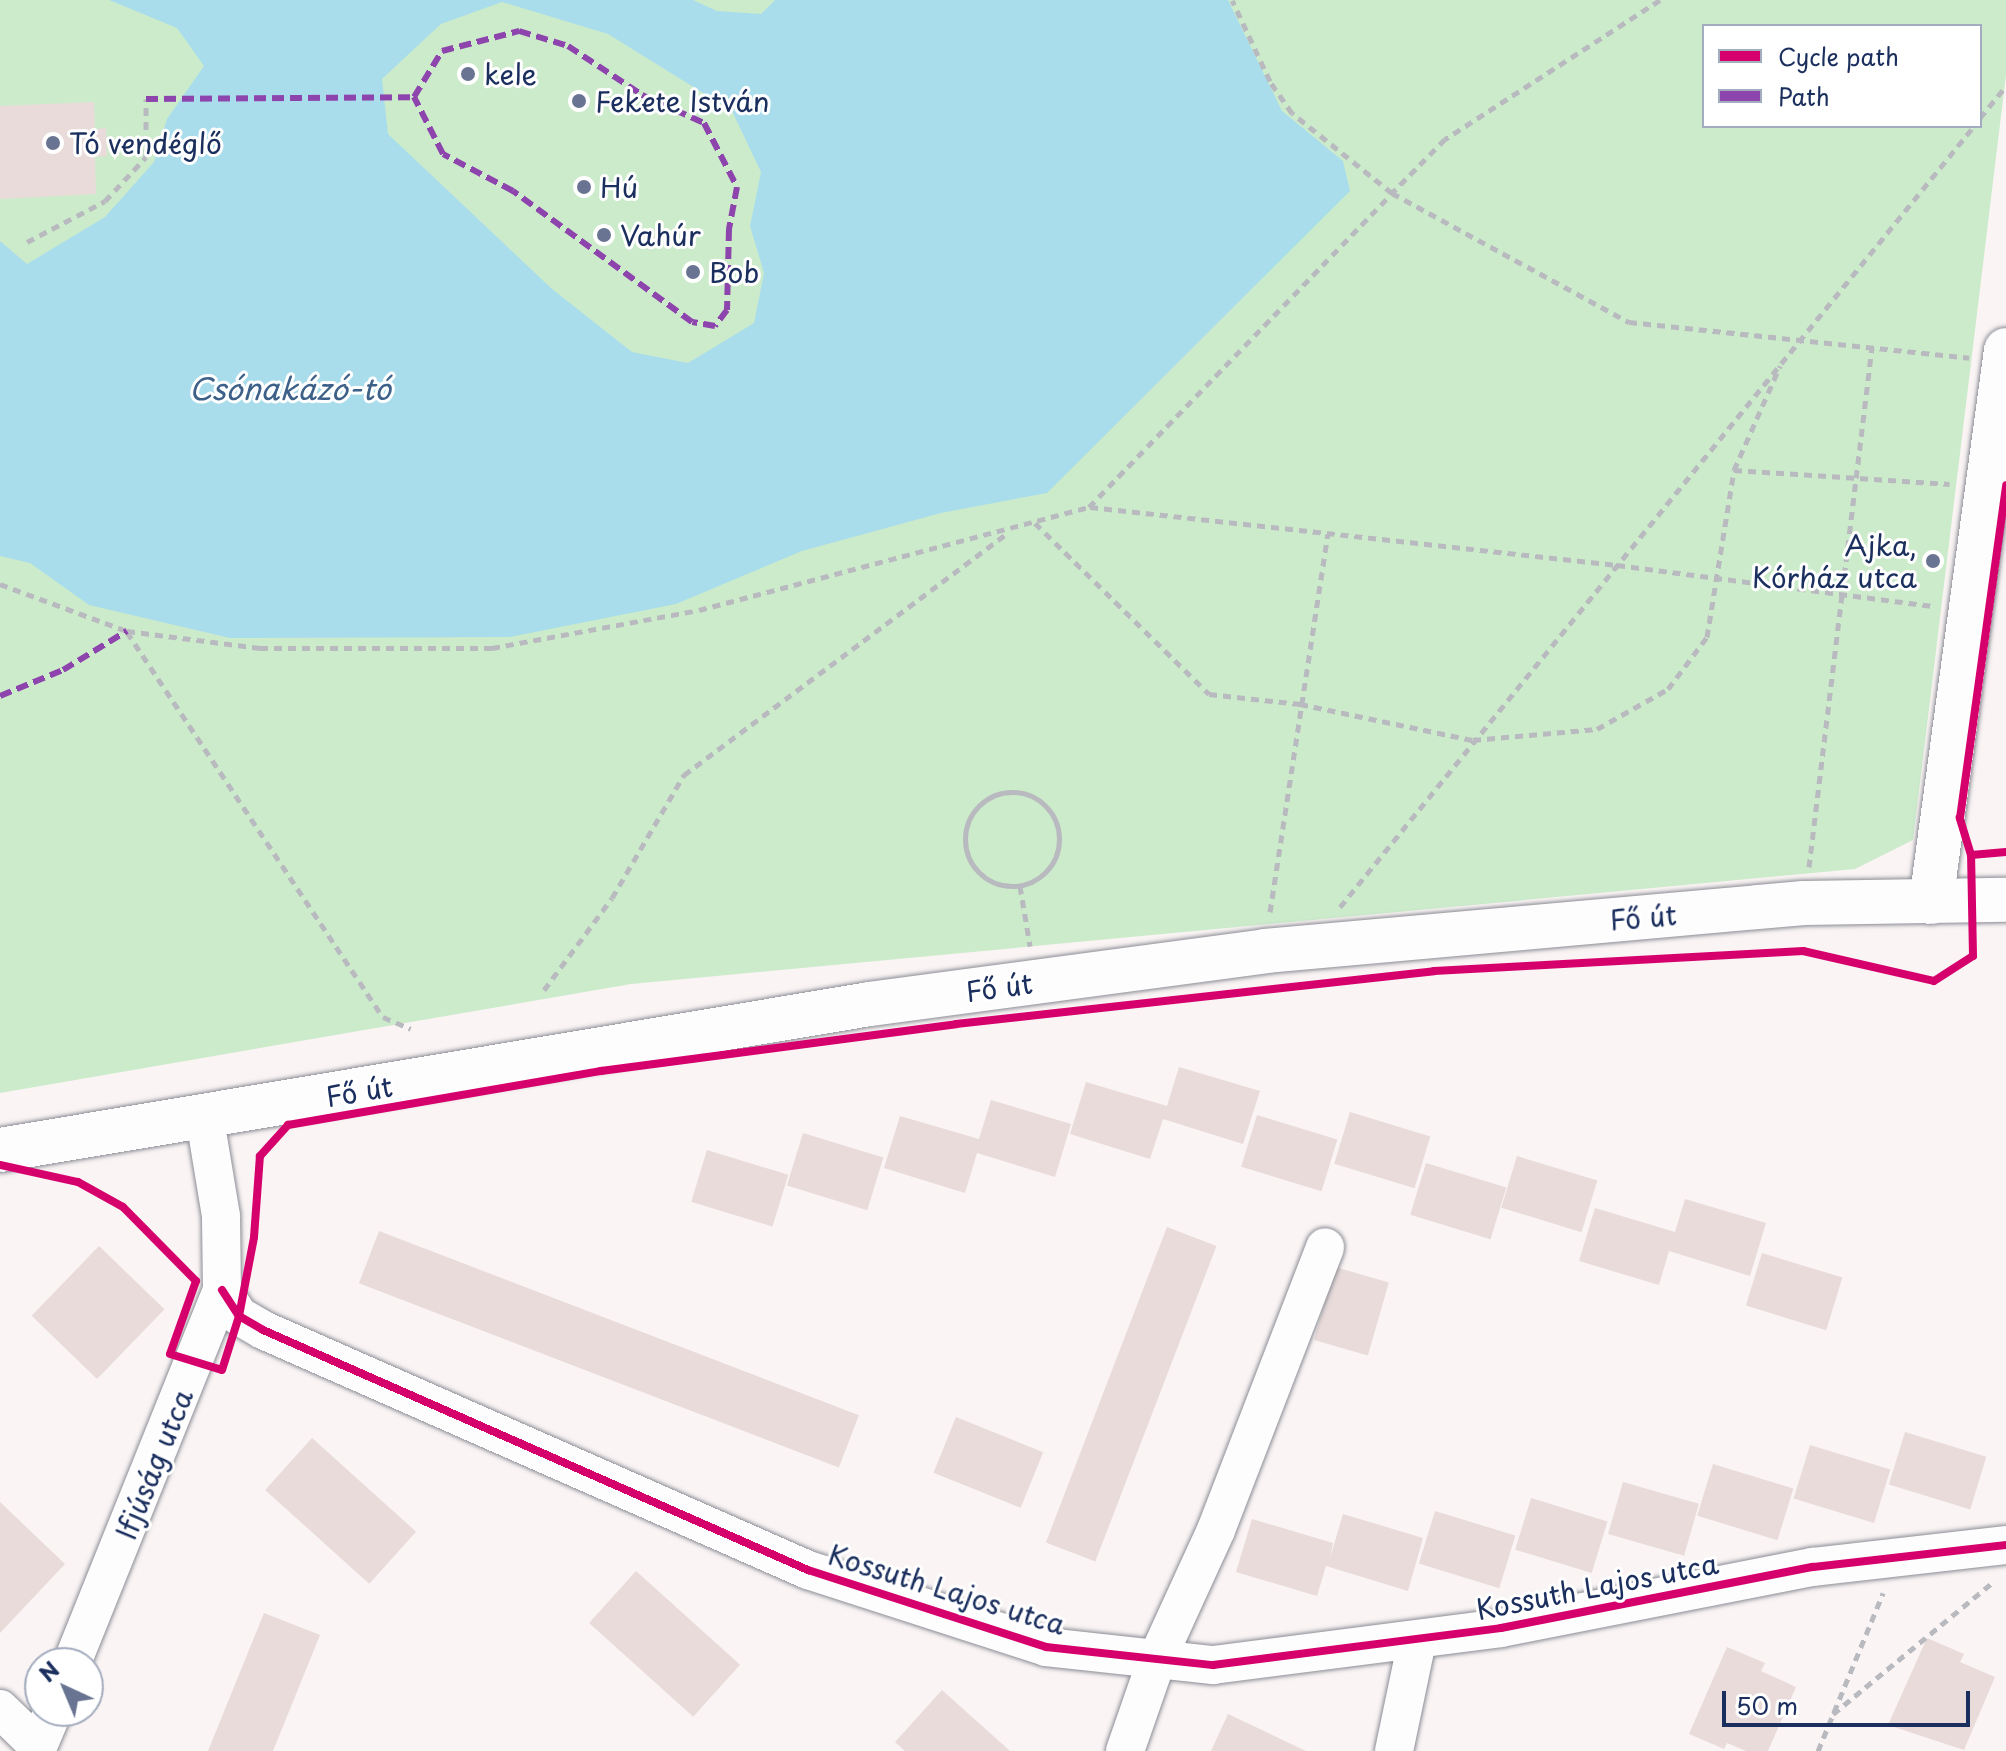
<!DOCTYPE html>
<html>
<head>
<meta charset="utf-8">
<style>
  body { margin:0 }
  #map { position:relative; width:2006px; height:1751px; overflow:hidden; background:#faf4f4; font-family:"Playpen Sans",sans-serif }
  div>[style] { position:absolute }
  .green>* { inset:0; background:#ccebcb }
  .water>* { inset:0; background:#aaddec }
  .building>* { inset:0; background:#e9dbda; transform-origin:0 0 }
  .path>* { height:5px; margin-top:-2.5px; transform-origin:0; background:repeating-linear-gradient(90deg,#b9babf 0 8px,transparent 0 14px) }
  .path>.ring { margin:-2.5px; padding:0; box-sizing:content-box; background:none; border:5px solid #b9babf; border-radius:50% }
  .roads { filter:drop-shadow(0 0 2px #8b8d95) drop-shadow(0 0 2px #8b8d95) }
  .street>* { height:38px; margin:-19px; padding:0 19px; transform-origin:19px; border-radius:19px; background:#fefdfd }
  .secondary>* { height:44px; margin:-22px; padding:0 22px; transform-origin:22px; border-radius:22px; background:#fefdfd }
  .quiet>* { height:6px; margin-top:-3px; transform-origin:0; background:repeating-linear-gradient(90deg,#8e44ad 0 12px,transparent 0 18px) }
  .cycleway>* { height:8px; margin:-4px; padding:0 4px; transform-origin:4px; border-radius:4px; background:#d6006c }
  .dots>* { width:22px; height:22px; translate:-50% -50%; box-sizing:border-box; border:4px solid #fff; border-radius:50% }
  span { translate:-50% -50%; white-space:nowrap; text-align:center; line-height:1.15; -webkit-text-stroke:6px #fff; paint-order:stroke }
  .poi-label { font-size:28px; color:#1b2f5e }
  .left { translate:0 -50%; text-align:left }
  .right { translate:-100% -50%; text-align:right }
  .street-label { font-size:28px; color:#1b2f5e }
  .water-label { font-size:30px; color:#3c6088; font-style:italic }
  .legend { position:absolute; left:1702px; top:24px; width:280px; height:104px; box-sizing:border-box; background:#fff; border:2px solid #a4acbf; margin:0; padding:10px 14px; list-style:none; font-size:24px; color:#1b2f5e }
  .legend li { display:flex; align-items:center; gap:16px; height:40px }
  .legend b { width:40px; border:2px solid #a4acbf }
  .north { position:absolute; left:24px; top:1647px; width:80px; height:80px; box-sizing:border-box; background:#fff; border:2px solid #a4acbf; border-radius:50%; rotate:316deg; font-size:22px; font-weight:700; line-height:32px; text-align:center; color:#1b2f5e }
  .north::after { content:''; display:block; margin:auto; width:28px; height:36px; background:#697492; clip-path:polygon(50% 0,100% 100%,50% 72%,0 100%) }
  .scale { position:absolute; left:1722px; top:1691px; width:248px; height:36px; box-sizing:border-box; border:4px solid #1b2f5e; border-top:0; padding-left:10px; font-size:24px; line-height:28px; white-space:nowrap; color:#1b2f5e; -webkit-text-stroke:6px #fff; paint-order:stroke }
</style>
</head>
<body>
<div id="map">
  <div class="green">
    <i style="clip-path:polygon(evenodd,0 0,2006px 0,2006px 75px,1913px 840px,1855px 869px,631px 984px,0 1093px,0 0,1704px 26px,1980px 26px,1980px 126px,1704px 126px,1704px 26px)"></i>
  </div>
  <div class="water">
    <i style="clip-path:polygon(evenodd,109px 0,693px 0,717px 11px,761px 14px,775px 0,1228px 0,1282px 111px,1343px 161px,1350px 191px,1047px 493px,941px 513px,802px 551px,676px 604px,510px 637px,230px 638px,89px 605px,30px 563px,0 556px,0 241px,27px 264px,105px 217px,154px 162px,167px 119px,204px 66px,177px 28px,109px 0,502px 2px,608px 34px,732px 111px,761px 172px,750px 226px,764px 273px,754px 323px,688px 363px,632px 352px,552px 289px,388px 134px,382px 79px,441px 24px,502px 2px)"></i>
  </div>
  <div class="building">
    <i style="clip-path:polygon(94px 102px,95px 129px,106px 128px,107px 156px,95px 157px,96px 194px,0 199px,0 106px)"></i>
    <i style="clip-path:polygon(1179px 1067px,1260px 1091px,1243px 1144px,1163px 1119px,1150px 1159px,1070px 1134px,1086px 1082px,1167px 1106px)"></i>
    <i style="clip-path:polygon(991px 1100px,1071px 1124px,1055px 1177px,977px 1153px,965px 1193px,884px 1168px,900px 1116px,979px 1139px)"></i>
    <i style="left:1350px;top:1112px;width:84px;height:54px;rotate:17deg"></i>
    <i style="left:1257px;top:1115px;width:84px;height:54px;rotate:17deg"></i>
    <i style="left:803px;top:1133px;width:84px;height:55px;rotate:17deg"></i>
    <i style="left:707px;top:1150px;width:85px;height:54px;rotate:17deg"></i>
    <i style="left:1517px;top:1156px;width:84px;height:54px;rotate:17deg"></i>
    <i style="left:1426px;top:1163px;width:84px;height:54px;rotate:17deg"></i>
    <i style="clip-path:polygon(1685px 1199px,1766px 1223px,1750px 1276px,1669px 1251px,1659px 1285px,1579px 1261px,1595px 1208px,1675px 1232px)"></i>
    <i style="left:1167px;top:1227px;width:53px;height:338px;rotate:21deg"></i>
    <i style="left:379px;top:1231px;width:514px;height:56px;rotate:21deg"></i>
    <i style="left:99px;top:1246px;width:91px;height:97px;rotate:44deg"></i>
    <i style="left:1762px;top:1253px;width:84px;height:55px;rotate:17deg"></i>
    <i style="left:1335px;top:1267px;width:56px;height:76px;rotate:16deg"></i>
    <i style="left:956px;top:1417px;width:94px;height:60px;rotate:22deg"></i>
    <i style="left:1905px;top:1432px;width:85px;height:55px;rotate:17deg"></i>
    <i style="left:312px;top:1438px;width:140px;height:70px;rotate:42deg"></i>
    <i style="left:1810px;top:1445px;width:84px;height:56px;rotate:17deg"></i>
    <i style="left:1713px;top:1464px;width:84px;height:54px;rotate:17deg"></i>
    <i style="left:1623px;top:1482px;width:79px;height:54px;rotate:16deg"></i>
    <i style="left:1531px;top:1498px;width:80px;height:54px;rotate:17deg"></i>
    <i style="clip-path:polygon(0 1502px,65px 1564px,0 1633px)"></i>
    <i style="left:1435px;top:1511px;width:84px;height:55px;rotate:17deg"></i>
    <i style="clip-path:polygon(1343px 1514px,1423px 1538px,1408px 1591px,1326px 1566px,1317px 1596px,1236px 1572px,1252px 1519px,1333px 1543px,1330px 1558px)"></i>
    <i style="left:636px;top:1571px;width:140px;height:70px;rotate:42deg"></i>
    <i style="clip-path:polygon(264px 1613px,320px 1635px,273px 1751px,208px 1751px)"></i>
    <i style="clip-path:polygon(1927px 1638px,1964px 1654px,1960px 1662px,1995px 1677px,1964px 1750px,1888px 1725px)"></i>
    <i style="clip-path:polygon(1727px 1647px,1765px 1663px,1761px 1671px,1796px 1687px,1768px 1751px,1746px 1751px,1727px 1743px,1724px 1749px,1689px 1734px)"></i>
    <i style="clip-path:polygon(942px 1690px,1010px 1751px,905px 1751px,895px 1742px)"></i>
    <i style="clip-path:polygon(1228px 1714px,1306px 1751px,1211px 1751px)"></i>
  </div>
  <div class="path">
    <i style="left:1660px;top:0;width:256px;rotate:147.1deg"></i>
    <i style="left:1445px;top:139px;width:76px;rotate:134.5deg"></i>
    <i style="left:1392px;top:193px;width:270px;rotate:28.6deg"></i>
    <i style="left:1629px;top:322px;width:342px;rotate:6deg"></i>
    <i style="left:1980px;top:118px;width:41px;rotate:-50.9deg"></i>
    <i style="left:27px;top:242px;width:88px;rotate:-27.7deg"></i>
    <i style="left:105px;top:201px;width:60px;rotate:-47deg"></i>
    <i style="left:146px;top:157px;width:58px;rotate:-90deg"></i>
    <i style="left:1734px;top:470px;width:216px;rotate:3.7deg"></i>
    <i style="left:1090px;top:507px;width:530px;rotate:6.28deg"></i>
    <i style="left:1617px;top:565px;width:320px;rotate:7.4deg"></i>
    <i style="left:1035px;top:523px;width:244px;rotate:44.5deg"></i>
    <i style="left:1209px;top:694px;width:92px;rotate:6.3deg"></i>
    <i style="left:1300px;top:704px;width:177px;rotate:11.8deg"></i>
    <i style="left:1473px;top:740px;width:124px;rotate:-5.1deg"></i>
    <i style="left:1597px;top:729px;width:81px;rotate:-29.4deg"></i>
    <i style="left:1668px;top:689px;width:65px;rotate:-53.1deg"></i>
    <i style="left:1707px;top:637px;width:169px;rotate:-80.8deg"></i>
    <i style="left:1734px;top:470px;width:114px;rotate:-66.1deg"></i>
    <i style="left:0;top:584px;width:135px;rotate:20.3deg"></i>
    <i style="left:127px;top:631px;width:134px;rotate:7.3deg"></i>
    <i style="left:260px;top:648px;width:232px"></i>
    <i style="left:492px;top:648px;width:210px;rotate:-10.4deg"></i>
    <i style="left:699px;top:610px;width:403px;rotate:-14.8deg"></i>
    <i style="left:1089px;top:507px;width:436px;rotate:-46deg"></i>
    <i style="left:1392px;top:193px;width:128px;rotate:-141.3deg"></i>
    <i style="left:1292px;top:113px;width:39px;rotate:-125deg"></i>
    <i style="left:1270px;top:81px;width:89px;rotate:-115.1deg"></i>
    <i style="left:127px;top:632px;width:462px;rotate:56.4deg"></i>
    <i style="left:383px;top:1017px;width:30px;rotate:23deg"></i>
    <i class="ring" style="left:965px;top:792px;width:89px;height:89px"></i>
    <i style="left:1809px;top:867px;width:524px;rotate:-83.09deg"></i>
    <i style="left:1020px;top:886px;width:61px;rotate:80.5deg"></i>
    <i style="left:1340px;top:907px;width:1006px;rotate:-50.93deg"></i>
    <i style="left:1270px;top:912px;width:382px;rotate:-81.3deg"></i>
    <i style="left:544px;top:990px;width:114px;rotate:-53.5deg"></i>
    <i style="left:612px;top:898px;width:143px;rotate:-59.7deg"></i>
    <i style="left:684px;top:775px;width:404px;rotate:-36.8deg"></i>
    <i style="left:1833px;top:1714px;width:207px;rotate:-39.5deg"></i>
    <i style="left:1818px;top:1751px;width:171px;rotate:-67.6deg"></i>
  </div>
  <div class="roads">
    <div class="street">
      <i style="left:222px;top:1290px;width:31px;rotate:57deg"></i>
      <i style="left:239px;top:1316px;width:28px;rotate:30deg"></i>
      <i style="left:263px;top:1330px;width:596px;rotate:23.77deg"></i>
      <i style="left:808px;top:1570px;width:250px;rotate:17.9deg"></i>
      <i style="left:1046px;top:1647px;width:168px;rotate:6.2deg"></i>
      <i style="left:1213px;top:1665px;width:290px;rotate:-7.3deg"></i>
      <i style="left:1501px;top:1628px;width:318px;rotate:-11.1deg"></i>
      <i style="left:1813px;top:1567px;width:194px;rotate:-6.5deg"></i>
      <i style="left:72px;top:1663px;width:402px;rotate:-68.1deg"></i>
      <i style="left:222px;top:1290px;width:74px;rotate:-90.8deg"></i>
      <i style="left:221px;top:1216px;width:98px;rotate:-99.4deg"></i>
      <i style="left:0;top:1709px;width:53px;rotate:44.2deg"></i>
      <i style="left:36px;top:1751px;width:43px;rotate:-67deg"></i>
      <i style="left:1125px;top:1751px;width:97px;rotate:-70.8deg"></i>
      <i style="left:1157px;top:1659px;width:142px;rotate:-65.4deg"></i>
      <i style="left:1216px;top:1530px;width:303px;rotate:-68.9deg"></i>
      <i style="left:1394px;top:1751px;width:112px;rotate:-78.2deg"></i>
    </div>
    <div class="secondary">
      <i style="left:1931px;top:902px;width:557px;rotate:-82.26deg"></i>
      <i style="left:0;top:1150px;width:882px;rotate:-9.53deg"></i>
      <i style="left:870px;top:1004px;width:399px;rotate:-7.6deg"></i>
      <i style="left:1265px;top:951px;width:541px;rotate:-5.09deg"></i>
      <i style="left:1804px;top:903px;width:202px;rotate:-0.9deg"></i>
    </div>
  </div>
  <div class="quiet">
    <i style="left:519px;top:31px;width:51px;rotate:17deg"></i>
    <i style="left:568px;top:46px;width:89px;rotate:33.5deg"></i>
    <i style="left:642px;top:95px;width:68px;rotate:24.3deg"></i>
    <i style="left:704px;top:123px;width:72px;rotate:62.7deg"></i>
    <i style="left:737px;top:187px;width:43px;rotate:100.8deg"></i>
    <i style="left:729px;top:229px;width:81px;rotate:91.4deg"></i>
    <i style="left:727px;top:310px;width:20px;rotate:127deg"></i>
    <i style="left:715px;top:326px;width:23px;rotate:-170deg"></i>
    <i style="left:692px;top:322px;width:222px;rotate:-143.8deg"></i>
    <i style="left:513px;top:191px;width:79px;rotate:-152.1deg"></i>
    <i style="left:443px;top:154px;width:64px;rotate:-117deg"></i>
    <i style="left:414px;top:97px;width:54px;rotate:-58.7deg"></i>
    <i style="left:442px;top:51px;width:80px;rotate:-14.6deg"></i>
    <i style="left:146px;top:99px;width:268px;rotate:-0.4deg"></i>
    <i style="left:0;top:696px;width:68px;rotate:-22.4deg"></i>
    <i style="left:63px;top:670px;width:75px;rotate:-31.4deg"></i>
  </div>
  <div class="cycleway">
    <i style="left:1971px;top:855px;width:39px;rotate:-107deg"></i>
    <i style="left:1960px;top:818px;width:336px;rotate:-82.1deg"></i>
    <i style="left:0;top:1165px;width:80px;rotate:12.3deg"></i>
    <i style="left:78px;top:1182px;width:51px;rotate:29.1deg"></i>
    <i style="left:123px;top:1207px;width:104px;rotate:45.4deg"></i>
    <i style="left:196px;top:1281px;width:77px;rotate:109.6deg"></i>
    <i style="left:170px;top:1354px;width:54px;rotate:17.1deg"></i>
    <i style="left:222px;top:1370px;width:57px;rotate:-72.5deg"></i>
    <i style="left:239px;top:1316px;width:80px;rotate:-79.2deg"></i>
    <i style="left:254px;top:1237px;width:81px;rotate:-85.8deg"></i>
    <i style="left:260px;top:1156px;width:42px;rotate:-47.9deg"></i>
    <i style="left:288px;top:1125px;width:318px;rotate:-9.8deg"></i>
    <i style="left:601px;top:1071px;width:358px;rotate:-7.5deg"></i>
    <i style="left:956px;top:1024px;width:481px;rotate:-6.3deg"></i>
    <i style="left:1434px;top:971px;width:370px;rotate:-3.1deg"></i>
    <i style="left:1803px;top:951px;width:134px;rotate:12.9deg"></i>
    <i style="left:1934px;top:981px;width:46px;rotate:-32.7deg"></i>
    <i style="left:1973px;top:956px;width:101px;rotate:-91.1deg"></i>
    <i style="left:1971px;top:855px;width:35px;rotate:-5deg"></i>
    <i style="left:222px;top:1290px;width:31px;rotate:57deg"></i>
    <i style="left:239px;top:1316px;width:28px;rotate:30deg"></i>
    <i style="left:263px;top:1330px;width:596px;rotate:23.77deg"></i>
    <i style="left:808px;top:1570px;width:250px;rotate:17.9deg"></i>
    <i style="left:1046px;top:1647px;width:168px;rotate:6.2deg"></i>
    <i style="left:1213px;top:1665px;width:290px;rotate:-7.3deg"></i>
    <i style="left:1501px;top:1628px;width:318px;rotate:-11.1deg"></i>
    <i style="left:1813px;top:1567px;width:194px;rotate:-6.5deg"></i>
  </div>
  <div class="dots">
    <i style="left:468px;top:74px;background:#697492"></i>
    <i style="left:579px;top:101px;background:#697492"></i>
    <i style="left:53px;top:143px;background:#697492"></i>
    <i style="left:584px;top:187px;background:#697492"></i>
    <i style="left:604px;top:235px;background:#697492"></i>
    <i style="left:693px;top:272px;background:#697492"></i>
    <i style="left:1933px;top:561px;background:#697492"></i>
  </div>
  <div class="poi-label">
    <span class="left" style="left:484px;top:74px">kele</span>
    <span class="left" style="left:595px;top:101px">Fekete István</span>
    <span class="left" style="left:69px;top:143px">Tó vendéglő</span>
    <span class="left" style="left:600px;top:187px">Hú</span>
    <span class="left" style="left:620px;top:235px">Vahúr</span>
    <span class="left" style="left:709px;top:272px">Bob</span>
    <span class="right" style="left:1917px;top:561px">Ajka,<br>Kórház utca</span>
  </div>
  <div class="street-label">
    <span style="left:1643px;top:917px;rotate:-5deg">Fő út</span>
    <span style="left:999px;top:987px;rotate:-8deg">Fő út</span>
    <span style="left:359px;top:1091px;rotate:-10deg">Fő út</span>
    <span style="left:154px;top:1464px;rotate:-68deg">Ifjúság utca</span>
    <span style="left:1597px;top:1586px;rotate:-11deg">Kossuth Lajos utca</span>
    <span style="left:947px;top:1589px;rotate:17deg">Kossuth Lajos utca</span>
  </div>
  <div class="water-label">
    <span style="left:290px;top:388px">Csónakázó-tó</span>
  </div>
  <ul class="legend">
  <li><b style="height:10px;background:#d6006c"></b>Cycle path</li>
  <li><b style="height:10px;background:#8e44ad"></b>Path</li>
  </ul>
  <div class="north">N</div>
  <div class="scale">50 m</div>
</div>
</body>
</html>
